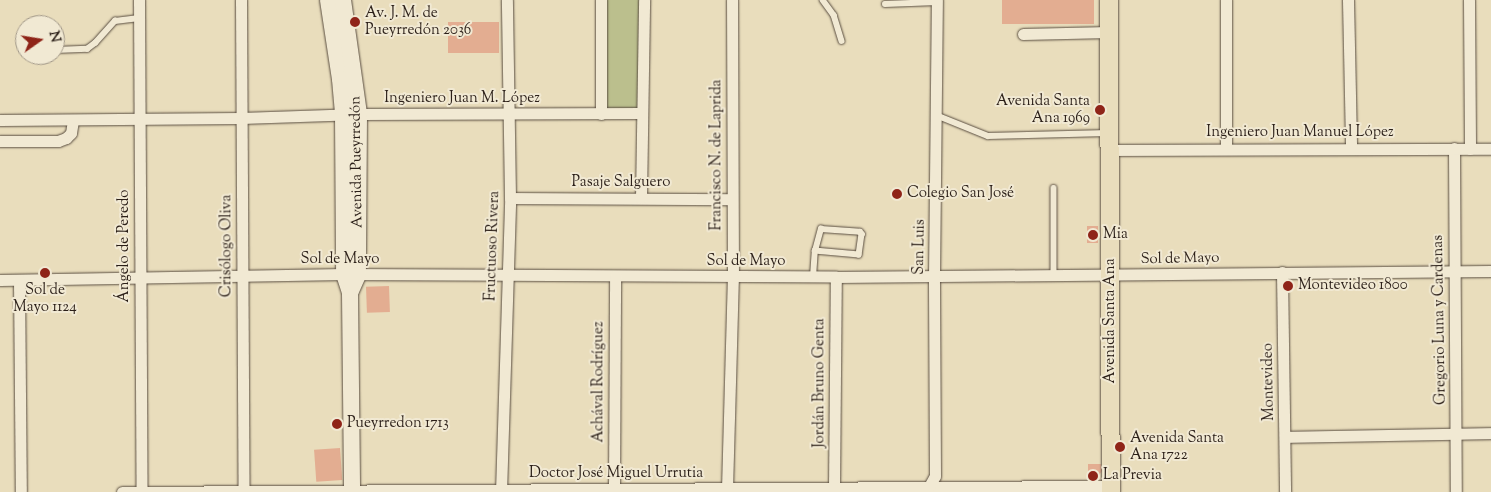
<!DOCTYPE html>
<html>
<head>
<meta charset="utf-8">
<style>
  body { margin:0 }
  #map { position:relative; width:1491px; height:492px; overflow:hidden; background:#e9ddbc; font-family:"Sorts Mill Goudy",serif }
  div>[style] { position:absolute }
  .green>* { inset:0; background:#bbbf8d; transform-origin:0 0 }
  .building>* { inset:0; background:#e3ad91; transform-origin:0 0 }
  .roads { filter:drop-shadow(0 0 1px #5a4e41) drop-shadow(0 0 1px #5a4e41) }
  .service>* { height:5.5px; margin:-2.75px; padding:0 2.75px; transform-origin:2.75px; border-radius:2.75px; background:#f1e9d3 }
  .minor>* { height:11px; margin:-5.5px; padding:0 5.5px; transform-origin:5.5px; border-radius:5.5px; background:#f1e9d3 }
  .secondary>* { height:16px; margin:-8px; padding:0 8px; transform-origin:8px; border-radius:8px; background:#f1e9d3 }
  .primary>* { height:18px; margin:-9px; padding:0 9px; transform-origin:9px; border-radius:9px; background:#e9ddbc }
  .dots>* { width:14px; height:14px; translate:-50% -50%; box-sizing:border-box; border:2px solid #f1e9d3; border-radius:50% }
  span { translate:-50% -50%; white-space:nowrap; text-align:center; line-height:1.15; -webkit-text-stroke:4px #f1e9d3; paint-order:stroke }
  .poi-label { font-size:15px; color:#2b1f18 }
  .left { translate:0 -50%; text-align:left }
  .right { translate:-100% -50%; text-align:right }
  .street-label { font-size:15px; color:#2b1f18 }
  .north { position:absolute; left:15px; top:15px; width:50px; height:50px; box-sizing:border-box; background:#f1e9d3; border:1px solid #a29888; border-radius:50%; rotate:77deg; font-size:14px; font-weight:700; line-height:20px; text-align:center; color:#2b1f18 }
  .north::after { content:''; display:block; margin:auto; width:18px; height:22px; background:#8f2418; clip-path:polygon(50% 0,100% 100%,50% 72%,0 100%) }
</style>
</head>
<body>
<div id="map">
  <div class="green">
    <i style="left:604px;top:0;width:36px;height:111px"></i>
  </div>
  <div class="building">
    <i style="left:1002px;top:0;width:92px;height:24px"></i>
    <i style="left:499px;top:22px;width:31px;height:51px;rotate:90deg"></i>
    <i style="left:1087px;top:226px;width:11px;height:17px"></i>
    <i style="left:389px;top:286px;width:26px;height:23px;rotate:88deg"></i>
    <i style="left:340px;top:448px;width:32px;height:26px;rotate:86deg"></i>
    <i style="clip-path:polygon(1088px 464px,1101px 464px,1102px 471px,1095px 481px,1088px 480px)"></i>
  </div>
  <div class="roads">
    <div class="service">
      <i style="left:823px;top:0;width:19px;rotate:54deg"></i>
      <i style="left:834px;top:15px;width:27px;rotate:73deg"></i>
      <i style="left:885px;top:4px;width:52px;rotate:-2.2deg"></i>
      <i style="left:55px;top:50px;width:32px;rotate:-2deg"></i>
      <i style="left:87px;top:49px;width:10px;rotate:-37deg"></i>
      <i style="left:95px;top:43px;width:30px;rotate:-48deg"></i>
      <i style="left:115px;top:21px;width:24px;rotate:-7deg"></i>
      <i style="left:936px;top:115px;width:56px;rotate:22deg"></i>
      <i style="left:988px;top:136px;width:120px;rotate:-1.4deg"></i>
      <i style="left:1054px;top:188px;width:88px;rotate:90deg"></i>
      <i style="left:813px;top:277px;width:26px;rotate:-86deg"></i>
      <i style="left:815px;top:251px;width:23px;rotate:-75deg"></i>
      <i style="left:821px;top:229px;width:39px;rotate:4deg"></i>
      <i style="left:860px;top:232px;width:3px;rotate:45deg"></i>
      <i style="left:862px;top:234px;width:21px;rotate:98deg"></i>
      <i style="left:859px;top:255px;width:44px;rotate:-174.8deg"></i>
    </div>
    <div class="minor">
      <i style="left:139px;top:0;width:492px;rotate:89.7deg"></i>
      <i style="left:241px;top:0;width:492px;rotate:89.7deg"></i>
      <i style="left:601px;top:0;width:114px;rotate:90deg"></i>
      <i style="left:1226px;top:0;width:148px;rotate:90deg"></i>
      <i style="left:1348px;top:0;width:148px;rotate:88.8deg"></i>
      <i style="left:1469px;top:0;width:149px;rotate:89.6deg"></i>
      <i style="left:1023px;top:34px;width:86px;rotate:-1.3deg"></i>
      <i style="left:0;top:120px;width:241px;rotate:-0.5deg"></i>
      <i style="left:241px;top:118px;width:118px;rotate:-1.9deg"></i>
      <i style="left:359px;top:114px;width:283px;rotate:-0.2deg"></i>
      <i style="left:0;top:141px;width:58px"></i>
      <i style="left:58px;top:141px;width:9px;rotate:-21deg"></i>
      <i style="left:66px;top:138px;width:7px;rotate:-45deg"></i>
      <i style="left:71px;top:133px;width:13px;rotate:-81deg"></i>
      <i style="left:1454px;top:148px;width:344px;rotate:89.7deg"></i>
      <i style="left:1110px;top:150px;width:381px;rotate:-0.2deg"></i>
      <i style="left:510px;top:198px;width:222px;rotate:0.3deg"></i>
      <i style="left:641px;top:198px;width:198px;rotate:-89.1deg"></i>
      <i style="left:1282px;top:272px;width:220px;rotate:89.2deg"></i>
      <i style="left:0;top:280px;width:344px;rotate:-1deg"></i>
      <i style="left:344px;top:274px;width:492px;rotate:0.3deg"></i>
      <i style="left:836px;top:277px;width:655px;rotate:-0.52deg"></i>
      <i style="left:19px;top:280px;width:212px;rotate:89.5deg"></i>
      <i style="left:1285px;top:437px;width:206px;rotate:-1.1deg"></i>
      <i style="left:614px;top:488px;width:212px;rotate:-89.7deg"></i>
      <i style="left:727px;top:489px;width:212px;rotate:-88.4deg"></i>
      <i style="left:733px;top:277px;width:277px;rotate:-90.2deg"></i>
      <i style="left:834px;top:489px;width:212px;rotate:-89.5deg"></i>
      <i style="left:122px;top:492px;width:989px;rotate:-0.35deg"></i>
      <i style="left:501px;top:492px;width:294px;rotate:-88.2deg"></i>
      <i style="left:510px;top:198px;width:198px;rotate:-90.9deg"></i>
      <i style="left:926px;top:492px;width:18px;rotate:-61deg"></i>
      <i style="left:935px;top:476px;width:199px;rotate:-90.3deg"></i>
      <i style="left:934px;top:277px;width:277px;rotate:-89.4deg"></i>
    </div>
    <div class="secondary">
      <i style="left:328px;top:0;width:80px;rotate:81.4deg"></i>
      <i style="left:340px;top:79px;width:36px;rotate:85deg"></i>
      <i style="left:343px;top:115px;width:159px;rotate:89.6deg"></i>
      <i style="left:344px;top:274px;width:20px;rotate:72deg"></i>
      <i style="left:350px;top:293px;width:199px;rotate:89.4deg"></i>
      <i style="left:343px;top:0;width:115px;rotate:82deg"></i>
      <i style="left:359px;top:114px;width:161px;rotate:90.4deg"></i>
      <i style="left:358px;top:275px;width:20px;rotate:114deg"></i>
    </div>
    <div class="primary">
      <i style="left:1109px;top:0;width:492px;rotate:89.8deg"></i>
    </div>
  </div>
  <div class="dots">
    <i style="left:355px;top:22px;background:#8f2418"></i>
    <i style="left:1100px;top:110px;background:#8f2418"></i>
    <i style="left:897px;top:194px;background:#8f2418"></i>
    <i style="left:1093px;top:235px;background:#8f2418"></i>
    <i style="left:45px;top:273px;background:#8f2418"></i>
    <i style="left:1288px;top:286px;background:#8f2418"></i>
    <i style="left:337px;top:424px;background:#8f2418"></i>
    <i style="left:1120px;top:447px;background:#8f2418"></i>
    <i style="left:1093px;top:476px;background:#8f2418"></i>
  </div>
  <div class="poi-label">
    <span class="left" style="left:365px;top:22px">Av. J. M. de<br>Pueyrredón 2036</span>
    <span class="right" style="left:1090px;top:110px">Avenida Santa<br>Ana 1969</span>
    <span class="left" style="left:907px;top:194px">Colegio San José</span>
    <span class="left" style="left:1103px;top:235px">Mia</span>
    <span class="left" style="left:1298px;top:286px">Montevideo 1800</span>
    <span style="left:45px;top:299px">Sol de<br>Mayo 1124</span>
    <span class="left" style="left:347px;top:424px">Pueyrredon 1713</span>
    <span class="left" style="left:1130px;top:447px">Avenida Santa<br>Ana 1722</span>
    <span class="left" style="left:1103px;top:476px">La Previa</span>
  </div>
  <div class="street-label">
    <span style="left:462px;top:99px">Ingeniero Juan M. López</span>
    <span style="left:1300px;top:133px">Ingeniero Juan Manuel López</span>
    <span style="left:717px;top:155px;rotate:-90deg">Francisco N. de Laprida</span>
    <span style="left:357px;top:162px;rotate:-91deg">Avenida Pueyrredón</span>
    <span style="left:621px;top:183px">Pasaje Salguero</span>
    <span style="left:125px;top:246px;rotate:-90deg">Ángelo de Peredo</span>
    <span style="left:227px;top:246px;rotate:-90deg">Crisólogo Oliva</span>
    <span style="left:493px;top:246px;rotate:-88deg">Fructuoso Rivera</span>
    <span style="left:920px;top:247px;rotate:-89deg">San Luis</span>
    <span style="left:1180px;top:259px;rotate:-1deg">Sol de Mayo</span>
    <span style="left:340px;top:260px">Sol de Mayo</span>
    <span style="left:746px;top:262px">Sol de Mayo</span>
    <span style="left:1440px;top:320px;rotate:-91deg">Gregorio Luna y Cardenas</span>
    <span style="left:1111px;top:321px;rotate:-90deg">Avenida Santa Ana</span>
    <span style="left:599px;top:382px;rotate:-90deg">Achával Rodríguez</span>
    <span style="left:1269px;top:382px;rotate:-91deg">Montevideo</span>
    <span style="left:820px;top:383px;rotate:-90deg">Jordán Bruno Genta</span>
    <span style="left:616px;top:474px">Doctor José Miguel Urrutia</span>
  </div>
  <div class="north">N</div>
</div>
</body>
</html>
